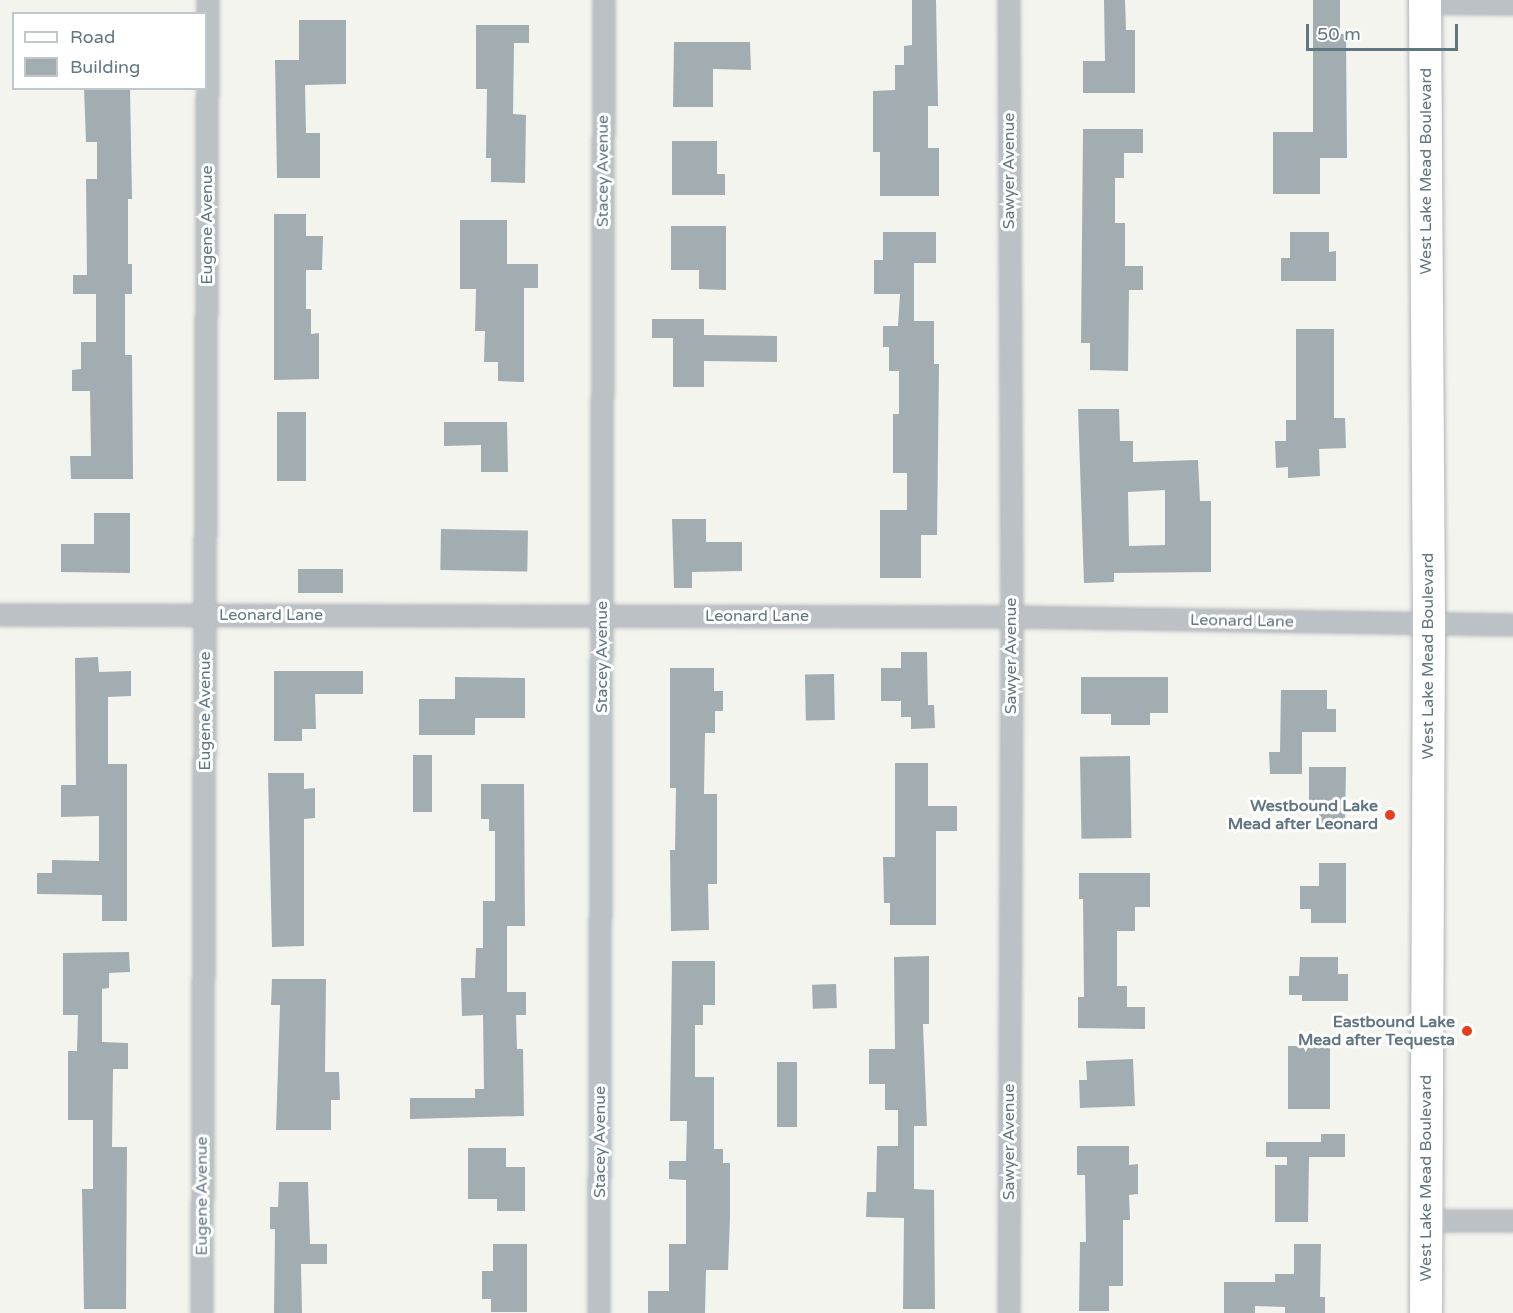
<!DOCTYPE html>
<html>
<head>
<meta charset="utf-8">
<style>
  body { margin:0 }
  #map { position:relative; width:1513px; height:1313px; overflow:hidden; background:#f4f4ef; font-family:"Varela Round",sans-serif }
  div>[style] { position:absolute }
  .building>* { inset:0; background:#a2adb1; transform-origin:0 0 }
  .roads { filter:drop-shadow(0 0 2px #b0b5b9) drop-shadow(0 0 2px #b0b5b9) }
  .minor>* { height:20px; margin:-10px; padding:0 10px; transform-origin:10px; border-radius:10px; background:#bcc1c5 }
  .primary>* { height:32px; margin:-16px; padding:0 16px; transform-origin:16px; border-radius:16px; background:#fff }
  .dots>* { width:16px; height:16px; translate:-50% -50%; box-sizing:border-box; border:3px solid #fff; border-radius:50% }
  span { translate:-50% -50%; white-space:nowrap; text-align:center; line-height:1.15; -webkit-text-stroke:6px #fff; paint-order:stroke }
  .street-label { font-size:16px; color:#627682 }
  .poi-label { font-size:16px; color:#627682; font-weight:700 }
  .right { translate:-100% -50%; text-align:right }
  .legend { position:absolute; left:12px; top:12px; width:195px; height:78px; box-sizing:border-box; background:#fff; border:2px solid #c0c8cd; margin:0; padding:8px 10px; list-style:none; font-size:18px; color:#627682 }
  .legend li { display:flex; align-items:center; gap:12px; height:30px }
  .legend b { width:30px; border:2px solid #c0c8cd }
  .scale { position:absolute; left:1306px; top:24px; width:152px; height:27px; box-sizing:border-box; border:3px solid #627682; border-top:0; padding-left:8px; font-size:18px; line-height:21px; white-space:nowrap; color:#627682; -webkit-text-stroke:4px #fff; paint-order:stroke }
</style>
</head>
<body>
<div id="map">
  <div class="building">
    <i style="clip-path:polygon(912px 0,936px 0,938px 106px,928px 106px,928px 148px,939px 148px,939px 196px,880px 196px,880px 152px,873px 152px,873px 91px,895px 90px,895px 65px,904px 65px,904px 46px,912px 45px)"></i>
    <i style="clip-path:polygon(1104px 0,1125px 0,1126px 30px,1135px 30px,1135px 93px,1083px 93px,1083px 61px,1105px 61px)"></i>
    <i style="clip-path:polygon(1313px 0,1340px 0,1340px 34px,1346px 34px,1347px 158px,1320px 158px,1320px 194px,1273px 194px,1273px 132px,1313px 132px)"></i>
    <i style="clip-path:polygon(299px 20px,346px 20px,346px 84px,305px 85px,306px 133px,320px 133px,320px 178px,277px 178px,275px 60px,299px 60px)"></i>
    <i style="clip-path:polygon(476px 25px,529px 25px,529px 43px,514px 43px,513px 114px,526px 115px,525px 183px,491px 182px,491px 158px,486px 158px,487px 89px,476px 89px)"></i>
    <i style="clip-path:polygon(674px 42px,750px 42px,751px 70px,713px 69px,713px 107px,673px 107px)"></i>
    <i style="clip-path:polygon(84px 88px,130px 88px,132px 199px,128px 199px,128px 264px,132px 264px,132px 294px,125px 294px,125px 355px,132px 355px,133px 479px,71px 479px,70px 456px,91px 456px,90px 391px,72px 391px,72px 370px,81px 369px,81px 342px,96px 342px,96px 294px,73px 294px,73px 275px,87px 275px,86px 179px,97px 179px,97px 142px,86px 142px)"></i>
    <i style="clip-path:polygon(1083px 129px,1143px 129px,1143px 153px,1124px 153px,1124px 178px,1115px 178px,1115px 223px,1125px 223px,1125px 266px,1143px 266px,1143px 290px,1129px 290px,1128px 371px,1090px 370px,1090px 343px,1081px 343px)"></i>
    <i style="clip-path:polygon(672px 141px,717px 141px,717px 174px,725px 174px,725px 195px,672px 195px)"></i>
    <i style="clip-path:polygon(274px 214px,306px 214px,306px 236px,323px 236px,322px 270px,306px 270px,306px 309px,311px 309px,311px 334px,319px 333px,319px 379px,274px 380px)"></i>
    <i style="clip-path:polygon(460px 220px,507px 220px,507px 264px,538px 264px,538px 288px,524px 288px,524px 382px,498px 381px,498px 362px,484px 362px,485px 331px,475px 331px,476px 289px,460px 289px)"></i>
    <i style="clip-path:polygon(671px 226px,726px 226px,726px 290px,699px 289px,699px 270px,671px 270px)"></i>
    <i style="clip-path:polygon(883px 232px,936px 232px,936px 263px,914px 263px,914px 321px,934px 321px,934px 364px,939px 364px,937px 535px,921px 535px,921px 578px,880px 578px,880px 510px,907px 510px,907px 473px,893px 473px,893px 414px,899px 414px,899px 371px,889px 371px,889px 347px,883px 347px,883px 326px,898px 326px,900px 294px,874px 294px,874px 260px,883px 260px)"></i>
    <i style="clip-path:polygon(1290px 232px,1329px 232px,1329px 252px,1336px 251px,1336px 281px,1281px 281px,1281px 258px,1290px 258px)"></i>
    <i style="clip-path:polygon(652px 319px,704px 319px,704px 335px,777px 336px,777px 362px,704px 361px,704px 387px,673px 387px,673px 338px,652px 338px)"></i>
    <i style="clip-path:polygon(1296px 329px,1334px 329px,1334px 418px,1345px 418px,1346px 448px,1319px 449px,1320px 476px,1288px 478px,1288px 467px,1276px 468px,1275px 441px,1286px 441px,1286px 420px,1296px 420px)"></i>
    <i style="clip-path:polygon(evenodd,1078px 409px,1119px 409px,1120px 441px,1133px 441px,1133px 462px,1198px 460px,1200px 501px,1211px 501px,1211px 572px,1114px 573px,1114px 582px,1084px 583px,1078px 409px,1165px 490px,1165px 545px,1129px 546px,1128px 492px,1165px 490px)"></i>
    <i style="left:277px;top:412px;width:29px;height:69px"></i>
    <i style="clip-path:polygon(444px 422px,507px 422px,508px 472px,481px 472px,481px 445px,444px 446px)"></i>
    <i style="clip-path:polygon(94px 513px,130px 513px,130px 573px,61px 572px,61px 544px,94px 544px)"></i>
    <i style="clip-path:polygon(672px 519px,706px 519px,706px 542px,742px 542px,742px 571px,692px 572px,692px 588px,674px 588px)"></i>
    <i style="left:441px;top:529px;width:87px;height:41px;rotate:1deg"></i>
    <i style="left:298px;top:569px;width:45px;height:24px"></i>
    <i style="clip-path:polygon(901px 652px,927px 652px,928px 705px,934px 705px,935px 728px,911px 729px,911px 717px,901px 717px,901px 701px,881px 701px,881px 668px,901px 668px)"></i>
    <i style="clip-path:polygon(98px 657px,99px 672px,131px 671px,131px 696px,108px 697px,108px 764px,127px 764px,127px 921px,102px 921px,102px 895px,37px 894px,37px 873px,52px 873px,52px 860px,99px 861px,99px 816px,61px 817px,61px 785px,76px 785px,75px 658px)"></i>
    <i style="clip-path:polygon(670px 668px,714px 668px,714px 691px,723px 691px,723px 711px,715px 711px,715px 733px,705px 733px,704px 794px,717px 794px,717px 884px,708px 884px,709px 930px,671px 931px,670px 850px,675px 850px,676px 788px,670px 788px)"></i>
    <i style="clip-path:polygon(274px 671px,363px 671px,363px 694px,315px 694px,316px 729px,302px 729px,302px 741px,274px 741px)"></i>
    <i style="left:834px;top:674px;width:46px;height:29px;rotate:89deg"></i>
    <i style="clip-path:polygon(455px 677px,525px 678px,525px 718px,475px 718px,475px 735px,419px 735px,419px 699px,455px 699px)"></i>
    <i style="clip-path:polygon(1081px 677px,1168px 677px,1168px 713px,1150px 713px,1150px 725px,1111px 725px,1111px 714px,1081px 714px)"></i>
    <i style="clip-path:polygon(1281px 690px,1327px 690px,1327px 709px,1336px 709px,1336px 732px,1302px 732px,1302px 774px,1270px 774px,1269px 752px,1280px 752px)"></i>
    <i style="left:413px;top:755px;width:19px;height:57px"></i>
    <i style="left:1130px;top:756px;width:82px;height:50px;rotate:89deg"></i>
    <i style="clip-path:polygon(895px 763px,928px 763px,928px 806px,957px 806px,957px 831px,936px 831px,936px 925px,890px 925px,890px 903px,884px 903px,883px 857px,895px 857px)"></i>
    <i style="clip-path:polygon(1309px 767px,1346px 767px,1345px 828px,1319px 827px,1319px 812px,1309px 812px)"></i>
    <i style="clip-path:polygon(268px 773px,304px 773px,304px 789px,315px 788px,315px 818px,304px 819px,304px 946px,272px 947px)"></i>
    <i style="clip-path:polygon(481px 784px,524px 784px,525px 926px,507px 926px,507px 992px,526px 992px,526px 1015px,516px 1015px,517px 1049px,523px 1049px,524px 1116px,410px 1119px,410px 1098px,475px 1098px,475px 1089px,484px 1089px,483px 1015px,462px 1016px,461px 978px,475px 978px,476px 948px,483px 948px,483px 901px,495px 901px,495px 831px,489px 831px,489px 819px,481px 819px)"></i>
    <i style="clip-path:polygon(1319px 863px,1346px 863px,1346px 923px,1311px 923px,1311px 909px,1300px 909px,1300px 886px,1319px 886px)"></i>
    <i style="clip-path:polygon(1079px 873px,1150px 873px,1150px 907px,1135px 907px,1135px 931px,1117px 931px,1117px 986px,1127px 986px,1127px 1007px,1145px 1007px,1145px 1029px,1078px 1028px,1078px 997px,1084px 997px,1083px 899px,1079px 899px)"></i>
    <i style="clip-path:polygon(129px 952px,130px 972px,109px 973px,109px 988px,102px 989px,102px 1042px,128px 1043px,128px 1069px,113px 1069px,112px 1147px,127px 1147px,126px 1309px,84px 1309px,82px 1189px,93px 1189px,93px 1120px,68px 1120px,68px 1051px,77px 1051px,78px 1015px,63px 1015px,63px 953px)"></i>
    <i style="clip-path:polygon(929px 956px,929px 1024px,923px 1024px,927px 1126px,914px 1126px,914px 1189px,934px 1190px,935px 1309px,903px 1309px,904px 1218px,866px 1217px,867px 1192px,876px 1192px,877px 1146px,898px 1146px,898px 1110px,885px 1110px,885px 1084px,869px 1084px,869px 1049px,895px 1049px,894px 957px)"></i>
    <i style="clip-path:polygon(1300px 957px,1338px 957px,1338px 974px,1348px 974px,1348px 1001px,1302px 1001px,1302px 995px,1289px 995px,1289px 976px,1299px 976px)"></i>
    <i style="clip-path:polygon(672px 961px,715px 961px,715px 1005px,703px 1005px,703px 1025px,695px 1025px,695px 1077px,714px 1077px,714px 1149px,723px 1149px,723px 1163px,730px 1163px,730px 1217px,728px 1270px,706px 1270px,705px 1313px,648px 1313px,648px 1291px,669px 1291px,669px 1244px,686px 1244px,686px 1180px,669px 1179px,669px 1161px,686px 1161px,687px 1121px,670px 1121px)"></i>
    <i style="clip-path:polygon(272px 979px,326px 979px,325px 1072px,339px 1072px,340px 1100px,331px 1100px,331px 1130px,276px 1130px,280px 1005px,271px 1005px)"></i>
    <i style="left:836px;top:984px;width:24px;height:24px;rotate:88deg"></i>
    <i style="left:1288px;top:1046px;width:42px;height:63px"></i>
    <i style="clip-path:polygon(1133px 1059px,1135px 1106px,1080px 1108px,1079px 1080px,1087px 1080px,1086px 1061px)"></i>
    <i style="left:777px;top:1062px;width:20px;height:65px"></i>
    <i style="clip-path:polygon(1321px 1134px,1345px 1134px,1345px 1157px,1309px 1157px,1308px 1222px,1275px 1222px,1275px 1165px,1287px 1165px,1287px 1157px,1266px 1157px,1266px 1142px,1321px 1142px)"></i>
    <i style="clip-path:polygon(1077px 1146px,1129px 1146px,1129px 1165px,1138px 1164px,1138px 1194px,1129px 1195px,1130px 1220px,1123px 1220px,1123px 1286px,1109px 1286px,1109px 1311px,1079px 1311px,1080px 1242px,1086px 1242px,1085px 1175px,1077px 1175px)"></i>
    <i style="clip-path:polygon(468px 1148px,506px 1148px,506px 1167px,525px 1167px,525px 1211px,497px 1211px,497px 1199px,468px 1199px)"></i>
    <i style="clip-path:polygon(279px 1182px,308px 1182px,310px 1244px,327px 1244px,327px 1264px,301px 1264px,302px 1313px,274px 1313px,275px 1229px,270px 1229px,270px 1207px,278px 1207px)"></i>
    <i style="clip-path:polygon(493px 1244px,527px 1244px,527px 1312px,491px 1312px,491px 1299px,482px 1299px,482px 1271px,493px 1271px)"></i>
    <i style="clip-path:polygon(1294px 1244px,1321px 1244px,1320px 1297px,1325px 1297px,1325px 1313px,1285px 1313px,1285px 1307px,1255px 1306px,1255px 1313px,1224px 1313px,1224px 1282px,1275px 1282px,1275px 1274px,1294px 1274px)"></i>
  </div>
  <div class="roads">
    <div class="minor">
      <i style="left:1425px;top:3px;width:88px;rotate:0.7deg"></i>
      <i style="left:0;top:615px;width:1012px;rotate:0.11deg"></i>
      <i style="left:1012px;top:617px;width:501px;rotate:0.91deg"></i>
      <i style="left:1426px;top:1221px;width:87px"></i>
      <i style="left:202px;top:1313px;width:1313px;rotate:-89.74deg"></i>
      <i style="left:599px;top:1313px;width:1313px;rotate:-89.78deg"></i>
      <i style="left:1009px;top:1313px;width:696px;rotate:-89.75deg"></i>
      <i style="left:1012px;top:617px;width:617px;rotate:-90.28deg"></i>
    </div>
    <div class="primary">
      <i style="left:1425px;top:0;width:625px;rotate:89.63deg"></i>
      <i style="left:1429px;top:625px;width:688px;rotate:90.25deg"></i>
    </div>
  </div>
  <div class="dots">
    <i style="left:1390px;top:815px;background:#e83e1c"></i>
    <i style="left:1467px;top:1031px;background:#e83e1c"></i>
  </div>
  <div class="street-label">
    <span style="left:603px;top:171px;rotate:-90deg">Stacey Avenue</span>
    <span style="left:1009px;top:171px;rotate:-90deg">Sawyer Avenue</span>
    <span style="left:1426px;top:171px;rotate:-90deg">West Lake Mead Boulevard</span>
    <span style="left:207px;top:225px;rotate:-90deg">Eugene Avenue</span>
    <span style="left:271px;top:615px">Leonard Lane</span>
    <span style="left:757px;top:616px">Leonard Lane</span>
    <span style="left:1242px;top:621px;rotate:1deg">Leonard Lane</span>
    <span style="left:1011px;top:656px;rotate:-90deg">Sawyer Avenue</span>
    <span style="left:1428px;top:656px;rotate:-90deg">West Lake Mead Boulevard</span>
    <span style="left:602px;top:657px;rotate:-90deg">Stacey Avenue</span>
    <span style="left:205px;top:711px;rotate:-90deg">Eugene Avenue</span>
    <span style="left:600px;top:1142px;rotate:-90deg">Stacey Avenue</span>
    <span style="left:1009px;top:1142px;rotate:-90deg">Sawyer Avenue</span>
    <span style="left:1426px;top:1178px;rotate:-90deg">West Lake Mead Boulevard</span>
    <span style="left:202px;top:1196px;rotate:-90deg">Eugene Avenue</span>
  </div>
  <div class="poi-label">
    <span class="right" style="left:1378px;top:815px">Westbound Lake<br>Mead after Leonard</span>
    <span class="right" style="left:1455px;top:1031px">Eastbound Lake<br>Mead after Tequesta</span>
  </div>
  <ul class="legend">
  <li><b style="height:8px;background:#fff"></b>Road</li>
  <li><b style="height:16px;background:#a2adb1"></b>Building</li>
  </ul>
  <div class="scale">50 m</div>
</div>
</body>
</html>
